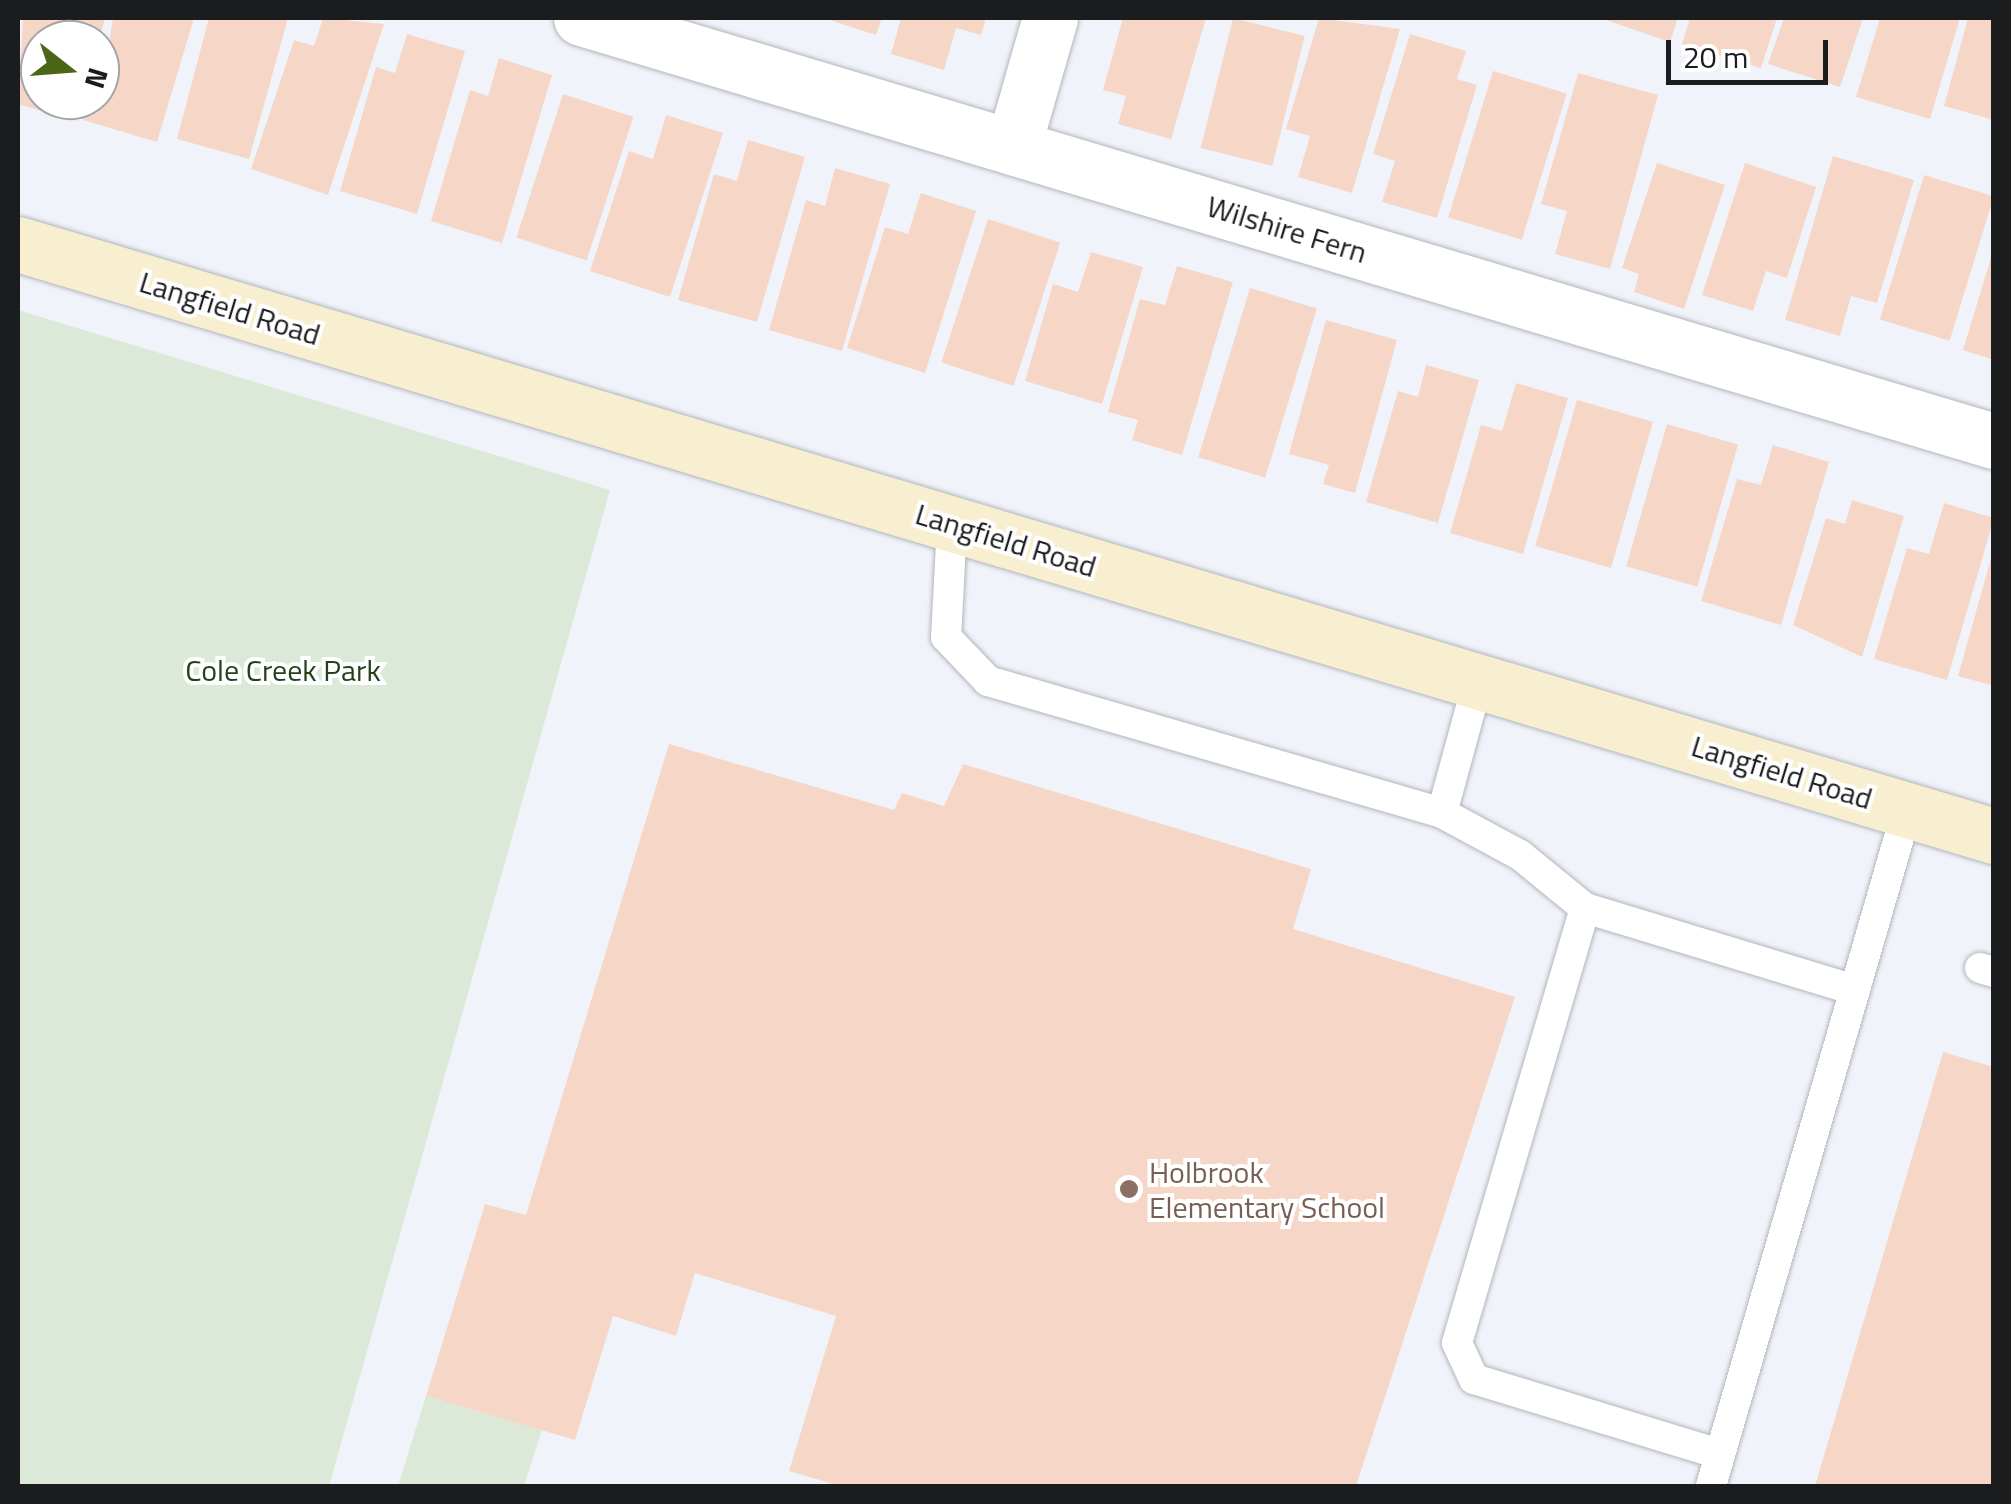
<!DOCTYPE html>
<html>
<head>
<meta charset="utf-8">
<style>
  body { margin:0 }
  #map { position:relative; width:2011px; height:1504px; overflow:hidden; background:#f0f4fa; font-family:"Titillium Web",sans-serif }
  div>[style] { position:absolute }
  .green>* { inset:0; background:#dce9d8 }
  .building>* { inset:0; background:#f6d7c7; transform-origin:0 0 }
  .roads { filter:drop-shadow(0 0 2px #b3b6bc) drop-shadow(0 0 2px #b3b6bc) }
  .lane>* { height:30px; margin:-15px; padding:0 15px; transform-origin:15px; border-radius:15px; background:#fff }
  .street>* { height:55px; margin:-27.5px; padding:0 27.5px; transform-origin:27.5px; border-radius:27.5px; background:#fff }
  .secondary>* { height:55px; margin:-27.5px; padding:0 27.5px; transform-origin:27.5px; border-radius:27.5px; background:#f8efd0 }
  .dots>* { width:28px; height:28px; translate:-50% -50%; box-sizing:border-box; border:5px solid #fff; border-radius:50% }
  span { translate:-50% -50%; white-space:nowrap; text-align:center; line-height:1.15; -webkit-text-stroke:8px #fff; paint-order:stroke }
  .street-label { font-size:30px; color:#1b1c1e }
  .park-label { font-size:30px; color:#25411c }
  .education-label { font-size:30px; color:#785e54 }
  .left { translate:0 -50%; text-align:left }
  .frame { position:absolute; inset:0; border:20px solid #1b1c1e; pointer-events:none }
  .north { position:absolute; left:20px; top:20px; width:100px; height:100px; box-sizing:border-box; background:#fff; border:2px solid #a4a4a5; border-radius:50%; rotate:107deg; font-size:28px; font-weight:700; line-height:40px; text-align:center; color:#1b1c1e }
  .north::after { content:''; display:block; margin:auto; width:35px; height:45px; background:#4c6617; clip-path:polygon(50% 0,100% 100%,50% 72%,0 100%) }
  .scale { position:absolute; left:1666px; top:40px; width:162px; height:45px; box-sizing:border-box; border:5px solid #1b1c1e; border-top:0; padding-left:12px; font-size:30px; line-height:35px; white-space:nowrap; color:#1b1c1e; -webkit-text-stroke:8px #fff; paint-order:stroke }
</style>
</head>
<body>
<div id="map">
  <div class="green">
    <i style="clip-path:polygon(18px 310px,610px 490px,329px 1486px,18px 1486px)"></i>
    <i style="clip-path:polygon(426px 1396px,542px 1430px,524px 1486px,398px 1486px)"></i>
  </div>
  <div class="building">
    <i style="clip-path:polygon(23px 18px,105px 18px,99px 40px,40px 40px,40px 100px,81px 100px,76px 121px,18px 104px)"></i>
    <i style="clip-path:polygon(113px 18px,194px 18px,157px 142px,83px 120px,89px 100px,100px 100px)"></i>
    <i style="clip-path:polygon(209px 18px,288px 18px,249px 159px,177px 139px)"></i>
    <i style="clip-path:polygon(323px 18px,384px 24px,328px 195px,251px 169px,294px 40px,314px 46px)"></i>
    <i style="clip-path:polygon(823px 18px,882px 18px,876px 35px)"></i>
    <i style="clip-path:polygon(901px 18px,986px 18px,981px 35px,956px 28px,944px 70px,891px 54px)"></i>
    <i style="clip-path:polygon(1123px 18px,1206px 18px,1171px 139px,1118px 124px,1126px 96px,1103px 90px)"></i>
    <i style="left:1233px;top:18px;width:74px;height:134px;rotate:14deg"></i>
    <i style="clip-path:polygon(1319px 18px,1400px 29px,1352px 193px,1298px 177px,1310px 136px,1286px 129px)"></i>
    <i style="clip-path:polygon(1600px 18px,1678px 18px,1670px 42px)"></i>
    <i style="clip-path:polygon(1690px 18px,1777px 18px,1761px 68px,1682px 44px)"></i>
    <i style="clip-path:polygon(1784px 18px,1863px 18px,1840px 87px,1768px 64px)"></i>
    <i style="clip-path:polygon(1880px 18px,1960px 18px,1930px 119px,1856px 97px)"></i>
    <i style="clip-path:polygon(1968px 18px,1994px 18px,1994px 120px,1944px 106px)"></i>
    <i style="clip-path:polygon(407px 34px,465px 51px,417px 214px,340px 191px,376px 67px,395px 73px)"></i>
    <i style="clip-path:polygon(1410px 34px,1466px 51px,1457px 79px,1477px 85px,1437px 218px,1382px 202px,1395px 161px,1373px 154px)"></i>
    <i style="clip-path:polygon(499px 58px,552px 75px,502px 243px,431px 221px,470px 90px,488px 96px)"></i>
    <i style="left:1493px;top:71px;width:77px;height:153px;rotate:17deg"></i>
    <i style="clip-path:polygon(1578px 73px,1658px 95px,1610px 269px,1555px 254px,1567px 211px,1541px 204px)"></i>
    <i style="left:563px;top:94px;width:74px;height:151px;rotate:18deg"></i>
    <i style="clip-path:polygon(666px 115px,723px 133px,670px 297px,590px 271px,629px 151px,653px 159px)"></i>
    <i style="clip-path:polygon(748px 140px,805px 157px,757px 322px,678px 300px,714px 174px,737px 181px)"></i>
    <i style="clip-path:polygon(1833px 156px,1914px 180px,1877px 303px,1851px 296px,1840px 336px,1785px 320px)"></i>
    <i style="clip-path:polygon(1657px 163px,1725px 185px,1684px 309px,1634px 292px,1639px 274px,1622px 268px)"></i>
    <i style="clip-path:polygon(1745px 163px,1816px 187px,1787px 278px,1766px 271px,1753px 311px,1702px 295px)"></i>
    <i style="clip-path:polygon(835px 168px,890px 184px,842px 351px,769px 330px,806px 200px,825px 206px)"></i>
    <i style="left:1924px;top:175px;width:73px;height:151px;rotate:17deg"></i>
    <i style="clip-path:polygon(921px 193px,976px 211px,925px 373px,847px 348px,885px 227px,908px 234px)"></i>
    <i style="left:988px;top:219px;width:76px;height:151px;rotate:18deg"></i>
    <i style="clip-path:polygon(1993px 251px,1994px 251px,1994px 360px,1963px 350px)"></i>
    <i style="clip-path:polygon(1091px 252px,1143px 267px,1102px 404px,1025px 381px,1053px 284px,1078px 292px)"></i>
    <i style="clip-path:polygon(1177px 266px,1233px 282px,1182px 455px,1132px 440px,1138px 420px,1108px 412px,1140px 299px,1165px 305px)"></i>
    <i style="left:1250px;top:288px;width:70px;height:177px;rotate:17deg"></i>
    <i style="clip-path:polygon(1326px 320px,1397px 340px,1355px 493px,1323px 484px,1329px 465px,1289px 454px)"></i>
    <i style="clip-path:polygon(1426px 365px,1479px 380px,1438px 523px,1366px 502px,1398px 391px,1418px 397px)"></i>
    <i style="clip-path:polygon(1516px 383px,1568px 398px,1523px 554px,1450px 533px,1481px 425px,1502px 431px)"></i>
    <i style="left:1577px;top:400px;width:79px;height:152px;rotate:16deg"></i>
    <i style="left:1667px;top:424px;width:74px;height:148px;rotate:16deg"></i>
    <i style="clip-path:polygon(1773px 445px,1829px 462px,1781px 625px,1701px 601px,1737px 479px,1761px 485px)"></i>
    <i style="clip-path:polygon(1852px 500px,1904px 516px,1862px 657px,1793px 625px,1826px 518px,1845px 524px)"></i>
    <i style="clip-path:polygon(1944px 503px,1994px 518px,1947px 680px,1874px 659px,1907px 548px,1929px 554px)"></i>
    <i style="clip-path:polygon(1992px 555px,1994px 555px,1994px 686px,1958px 676px)"></i>
    <i style="clip-path:polygon(669px 744px,894px 810px,902px 793px,944px 806px,963px 764px,1311px 869px,1293px 929px,1515px 997px,1356px 1486px,840px 1486px,789px 1471px,836px 1316px,695px 1273px,676px 1336px,613px 1316px,575px 1440px,426px 1396px,485px 1204px,526px 1215px)"></i>
    <i style="clip-path:polygon(1943px 1052px,1994px 1067px,1994px 1486px,1815px 1486px)"></i>
  </div>
  <div class="roads">
    <div class="lane">
      <i style="left:952px;top:524px;width:113px;rotate:93deg"></i>
      <i style="left:946px;top:637px;width:61px;rotate:46.3deg"></i>
      <i style="left:988px;top:681px;width:473px;rotate:16.2deg"></i>
      <i style="left:1442px;top:813px;width:89px;rotate:28.3deg"></i>
      <i style="left:1520px;top:855px;width:84px;rotate:39.2deg"></i>
      <i style="left:1585px;top:908px;width:282px;rotate:16.9deg"></i>
      <i style="left:1442px;top:813px;width:137px;rotate:-74.7deg"></i>
      <i style="left:1585px;top:908px;width:453px;rotate:106.4deg"></i>
      <i style="left:1457px;top:1343px;width:40px;rotate:65deg"></i>
      <i style="left:1474px;top:1379px;width:257px;rotate:17deg"></i>
      <i style="left:1980px;top:968px;width:15px;rotate:16deg"></i>
      <i style="left:1711px;top:1486px;width:704px;rotate:-73.83deg"></i>
    </div>
    <div class="street">
      <i style="left:581px;top:18px;width:1475px;rotate:16.67deg"></i>
      <i style="left:1013px;top:147px;width:134px;rotate:-74deg"></i>
    </div>
    <div class="secondary">
      <i style="left:18px;top:244px;width:2063px;rotate:16.68deg"></i>
    </div>
  </div>
  <div class="dots">
    <i style="left:1129px;top:1189px;background:#8d6e63"></i>
  </div>
  <div class="street-label">
    <span style="left:1287px;top:229px;rotate:17deg">Wilshire Fern</span>
    <span style="left:230px;top:308px;rotate:17deg">Langfield Road</span>
    <span style="left:1006px;top:540px;rotate:17deg">Langfield Road</span>
    <span style="left:1782px;top:772px;rotate:17deg">Langfield Road</span>
  </div>
  <div class="park-label">
    <span style="left:283px;top:670px">Cole Creek Park</span>
  </div>
  <div class="education-label">
    <span class="left" style="left:1149px;top:1189px">Holbrook<br>Elementary School</span>
  </div>
  <div class="frame"></div>
  <div class="north">N</div>
  <div class="scale">20 m</div>
</div>
</body>
</html>
